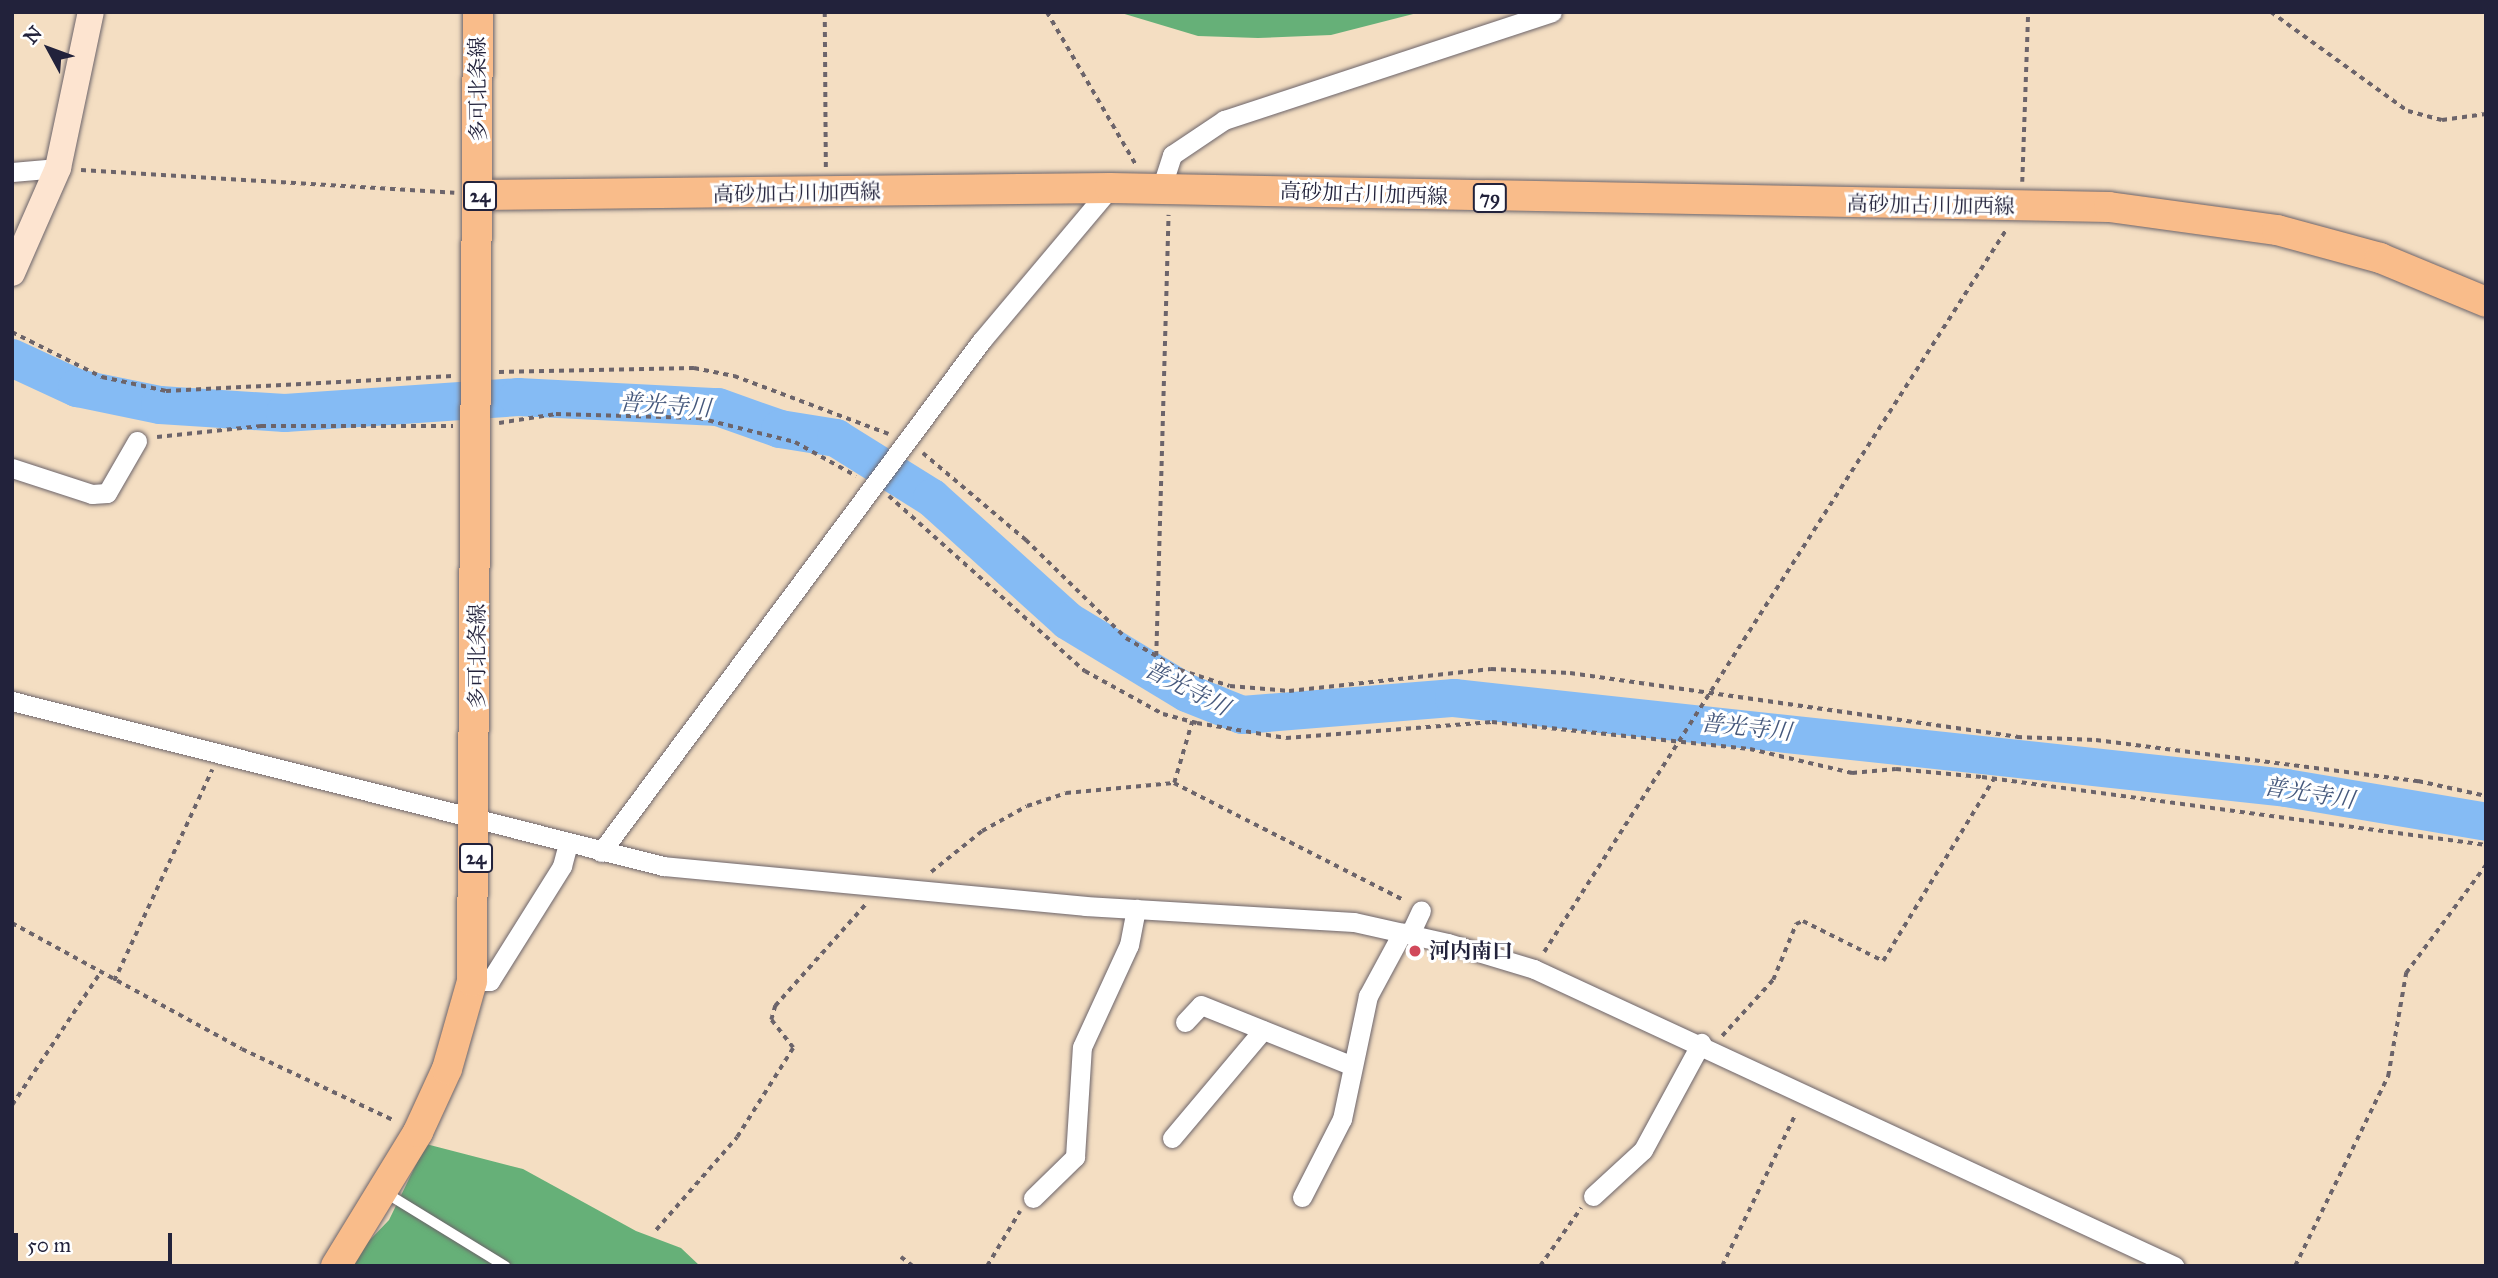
<!DOCTYPE html>
<html>
<head>
<meta charset="utf-8">
<style>
  body { margin:0 }
  #map { position:relative; width:2498px; height:1278px; overflow:hidden; background:#f4dec2; font-family:"IM FELL Great Primer","Noto Serif JP",serif }
  div>[style] { position:absolute }
  .forest>* { inset:0; background:#66b078 }
  .river>* { height:38px; margin:-19px; padding:0 19px; transform-origin:19px; border-radius:19px; background:#85bbf4 }
  .path>* { height:3.5px; margin-top:-1.75px; transform-origin:0; background:repeating-linear-gradient(90deg,#6c646a 0 5px,transparent 0 10px) }
  .roads { filter:drop-shadow(0 0 2px #6c646a) drop-shadow(0 0 2px #6c646a) }
  .lane>* { height:10px; margin:-5px; padding:0 5px; transform-origin:5px; border-radius:5px; background:#fff }
  .street>* { height:19px; margin:-9.5px; padding:0 9.5px; transform-origin:9.5px; border-radius:9.5px; background:#fff }
  .secondary>* { height:26px; margin:-13px; padding:0 13px; transform-origin:13px; border-radius:13px; background:#fde4d0 }
  .primary>* { height:30px; margin:-15px; padding:0 15px; transform-origin:15px; border-radius:15px; background:#f9bc8a }
  .dots>* { width:19px; height:19px; translate:-50% -50%; box-sizing:border-box; border:4px solid #fff; border-radius:50% }
  span { translate:-50% -50%; white-space:nowrap; text-align:center; line-height:1.15; -webkit-text-stroke:6px #fff; paint-order:stroke }
  .shield-label span { padding:2px 5px; background:#fff; border:2px solid; border-radius:5px; -webkit-text-stroke-width:0 }
  .shield-label { font-size:19px; color:#22223b; font-weight:700 }
  .street-label { font-size:21px; color:#22223b }
  .poi-label { font-size:21px; color:#22223b; font-weight:700 }
  .left { translate:0 -50%; text-align:left }
  .water-label { font-size:23px; color:#45587c; font-style:italic }
  .frame { position:absolute; inset:0; border:14px solid #22223b; pointer-events:none }
  .north { position:absolute; left:14px; top:14px; width:70px; height:70px; -webkit-text-stroke:5px #fff; paint-order:stroke; rotate:311deg; font-size:19px; font-weight:700; line-height:28px; text-align:center; color:#22223b }
  .north::after { content:''; display:block; margin:auto; width:24px; height:32px; background:#22223b; clip-path:polygon(50% 0,100% 100%,50% 72%,0 100%) }
  .scale { position:absolute; left:14px; top:1233px; width:158px; height:32px; box-sizing:border-box; border:4px solid #22223b; border-top:0; padding-left:9px; font-size:21px; line-height:24px; white-space:nowrap; color:#22223b; -webkit-text-stroke:5px #fff; paint-order:stroke }
</style>
</head>
<body>
<div id="map">
  <div class="forest">
    <i style="clip-path:polygon(1118px 12px,1421px 12px,1331px 35px,1258px 38px,1198px 36px)"></i>
    <i style="clip-path:polygon(426px 1144px,523px 1169px,636px 1231px,681px 1248px,700px 1266px,345px 1266px,389px 1220px)"></i>
  </div>
  <div class="river">
    <i style="left:12px;top:358px;width:72px;rotate:24.8deg"></i>
    <i style="left:77px;top:388px;width:85px;rotate:11.6deg"></i>
    <i style="left:160px;top:405px;width:125px;rotate:3.7deg"></i>
    <i style="left:285px;top:413px;width:234px;rotate:-3.9deg"></i>
    <i style="left:518px;top:397px;width:200px;rotate:2.9deg"></i>
    <i style="left:718px;top:407px;width:66px;rotate:19.5deg"></i>
    <i style="left:780px;top:429px;width:57px;rotate:9.1deg"></i>
    <i style="left:836px;top:438px;width:113px;rotate:32deg"></i>
    <i style="left:932px;top:498px;width:183px;rotate:42.1deg"></i>
    <i style="left:1068px;top:621px;width:139px;rotate:31.2deg"></i>
    <i style="left:1187px;top:693px;width:59px;rotate:21.8deg"></i>
    <i style="left:1242px;top:715px;width:213px;rotate:-4.6deg"></i>
    <i style="left:1454px;top:698px;width:837px;rotate:6.17deg"></i>
    <i style="left:2286px;top:788px;width:203px;rotate:9.6deg"></i>
  </div>
  <div class="path">
    <i style="left:825px;top:12px;width:156px;rotate:89.6deg"></i>
    <i style="left:1047px;top:12px;width:177px;rotate:59.8deg"></i>
    <i style="left:2271px;top:12px;width:169px;rotate:35.9deg"></i>
    <i style="left:2408px;top:111px;width:35px;rotate:15deg"></i>
    <i style="left:2442px;top:120px;width:44px;rotate:-7.8deg"></i>
    <i style="left:81px;top:170px;width:374px;rotate:3.5deg"></i>
    <i style="left:2022px;top:182px;width:170px;rotate:-88deg"></i>
    <i style="left:12px;top:332px;width:101px;rotate:26.6deg"></i>
    <i style="left:102px;top:377px;width:66px;rotate:12.3deg"></i>
    <i style="left:166px;top:391px;width:287px;rotate:-3deg"></i>
    <i style="left:499px;top:372px;width:195px;rotate:-1.2deg"></i>
    <i style="left:694px;top:368px;width:41px;rotate:11.3deg"></i>
    <i style="left:734px;top:376px;width:165px;rotate:20.5deg"></i>
    <i style="left:499px;top:423px;width:58px;rotate:-9deg"></i>
    <i style="left:556px;top:414px;width:143px;rotate:1.6deg"></i>
    <i style="left:699px;top:418px;width:99px;rotate:14deg"></i>
    <i style="left:795px;top:442px;width:70px;rotate:29.1deg"></i>
    <i style="left:157px;top:437px;width:105px;rotate:-6deg"></i>
    <i style="left:261px;top:426px;width:192px"></i>
    <i style="left:923px;top:453px;width:135px;rotate:40.2deg"></i>
    <i style="left:1026px;top:540px;width:140px;rotate:44.4deg"></i>
    <i style="left:1126px;top:638px;width:63px;rotate:30.7deg"></i>
    <i style="left:1180px;top:670px;width:52px;rotate:17.7deg"></i>
    <i style="left:1230px;top:686px;width:59px;rotate:4.8deg"></i>
    <i style="left:1289px;top:691px;width:203px;rotate:-6.2deg"></i>
    <i style="left:1491px;top:669px;width:79px;rotate:2.9deg"></i>
    <i style="left:1570px;top:673px;width:452px;rotate:8.1deg"></i>
    <i style="left:2017px;top:737px;width:79px;rotate:2.2deg"></i>
    <i style="left:2096px;top:740px;width:325px;rotate:7.3deg"></i>
    <i style="left:2418px;top:781px;width:70px;rotate:12.4deg"></i>
    <i style="left:889px;top:496px;width:263px;rotate:41.8deg"></i>
    <i style="left:1085px;top:671px;width:89px;rotate:28.9deg"></i>
    <i style="left:1163px;top:714px;width:35px;rotate:15deg"></i>
    <i style="left:1197px;top:723px;width:90px;rotate:9.6deg"></i>
    <i style="left:1286px;top:738px;width:207px;rotate:-4.4deg"></i>
    <i style="left:1492px;top:722px;width:259px;rotate:6deg"></i>
    <i style="left:1750px;top:749px;width:105px;rotate:13.2deg"></i>
    <i style="left:1852px;top:773px;width:44px;rotate:-5.2deg"></i>
    <i style="left:1896px;top:769px;width:86px;rotate:5.3deg"></i>
    <i style="left:1982px;top:777px;width:509px;rotate:7.68deg"></i>
    <i style="left:1156px;top:656px;width:441px;rotate:-88.4deg"></i>
    <i style="left:1174px;top:783px;width:64px;rotate:-73.6deg"></i>
    <i style="left:931px;top:872px;width:65px;rotate:-38.8deg"></i>
    <i style="left:982px;top:831px;width:51px;rotate:-29.1deg"></i>
    <i style="left:1027px;top:806px;width:41px;rotate:-18.4deg"></i>
    <i style="left:1066px;top:793px;width:108px;rotate:-5.3deg"></i>
    <i style="left:1174px;top:783px;width:258px;rotate:27deg"></i>
    <i style="left:12px;top:923px;width:262px;rotate:28.7deg"></i>
    <i style="left:242px;top:1049px;width:169px;rotate:25.2deg"></i>
    <i style="left:1544px;top:952px;width:857px;rotate:-57.39deg"></i>
    <i style="left:114px;top:981px;width:233px;rotate:-65.1deg"></i>
    <i style="left:1722px;top:1036px;width:76px;rotate:-47.7deg"></i>
    <i style="left:1773px;top:980px;width:61px;rotate:-67.7deg"></i>
    <i style="left:1796px;top:924px;width:8px;rotate:-23deg"></i>
    <i style="left:1803px;top:921px;width:89px;rotate:26.6deg"></i>
    <i style="left:1883px;top:961px;width:212px;rotate:-58.7deg"></i>
    <i style="left:12px;top:1105px;width:159px;rotate:-56.3deg"></i>
    <i style="left:656px;top:1230px;width:123px;rotate:-48.9deg"></i>
    <i style="left:737px;top:1137px;width:105px;rotate:-57.8deg"></i>
    <i style="left:793px;top:1048px;width:36px;rotate:-128deg"></i>
    <i style="left:771px;top:1020px;width:15px;rotate:-74deg"></i>
    <i style="left:775px;top:1006px;width:135px;rotate:-48.3deg"></i>
    <i style="left:901px;top:1257px;width:15px;rotate:37deg"></i>
    <i style="left:987px;top:1266px;width:64px;rotate:-59deg"></i>
    <i style="left:1540px;top:1266px;width:71px;rotate:-54.7deg"></i>
    <i style="left:1722px;top:1266px;width:170px;rotate:-64.2deg"></i>
    <i style="left:2295px;top:1266px;width:212px;rotate:-63.9deg"></i>
    <i style="left:2388px;top:1076px;width:105px;rotate:-80.1deg"></i>
    <i style="left:2406px;top:973px;width:134px;rotate:-53.5deg"></i>
  </div>
  <div class="roads">
    <div class="lane">
      <i style="left:386px;top:1193px;width:140px;rotate:31.5deg"></i>
    </div>
    <div class="street">
      <i style="left:12px;top:172px;width:46px;rotate:-5deg"></i>
      <i style="left:1161px;top:189px;width:36px;rotate:-72deg"></i>
      <i style="left:1172px;top:155px;width:63px;rotate:-33.9deg"></i>
      <i style="left:1224px;top:120px;width:345px;rotate:-18.2deg"></i>
      <i style="left:12px;top:468px;width:84px;rotate:18deg"></i>
      <i style="left:92px;top:494px;width:15px;rotate:-4deg"></i>
      <i style="left:107px;top:493px;width:60px;rotate:-60deg"></i>
      <i style="left:12px;top:701px;width:672px;rotate:14.22deg"></i>
      <i style="left:663px;top:866px;width:424px;rotate:5.4deg"></i>
      <i style="left:1085px;top:906px;width:269px;rotate:3.4deg"></i>
      <i style="left:1354px;top:922px;width:96px;rotate:12.6deg"></i>
      <i style="left:1448px;top:943px;width:90px;rotate:16.8deg"></i>
      <i style="left:1534px;top:969px;width:706px;rotate:24.89deg"></i>
      <i style="left:601px;top:852px;width:638px;rotate:-53.35deg"></i>
      <i style="left:982px;top:340px;width:199px;rotate:-49.9deg"></i>
      <i style="left:1410px;top:934px;width:26px;rotate:-65deg"></i>
      <i style="left:472px;top:981px;width:18px"></i>
      <i style="left:490px;top:981px;width:136px;rotate:-57.9deg"></i>
      <i style="left:562px;top:866px;width:23px;rotate:-75deg"></i>
      <i style="left:1185px;top:1022px;width:23px;rotate:-47deg"></i>
      <i style="left:1201px;top:1005px;width:161px;rotate:21.9deg"></i>
      <i style="left:1172px;top:1138px;width:141px;rotate:-49.9deg"></i>
      <i style="left:1593px;top:1196px;width:68px;rotate:-42.6deg"></i>
      <i style="left:1643px;top:1150px;width:122px;rotate:-61.5deg"></i>
      <i style="left:1302px;top:1197px;width:88px;rotate:-62.9deg"></i>
      <i style="left:1342px;top:1119px;width:126px;rotate:-78.1deg"></i>
      <i style="left:1368px;top:996px;width:72px;rotate:-61.6deg"></i>
      <i style="left:1033px;top:1198px;width:59px;rotate:-44.3deg"></i>
      <i style="left:1075px;top:1157px;width:110px;rotate:-86.4deg"></i>
      <i style="left:1082px;top:1047px;width:112px;rotate:-65.3deg"></i>
      <i style="left:1129px;top:945px;width:37px;rotate:-79deg"></i>
    </div>
    <div class="secondary">
      <i style="left:12px;top:273px;width:115px;rotate:-66.3deg"></i>
      <i style="left:58px;top:168px;width:159px;rotate:-78.1deg"></i>
    </div>
    <div class="primary">
      <i style="left:480px;top:195px;width:630px;rotate:-0.64deg"></i>
      <i style="left:1110px;top:188px;width:999px;rotate:1.09deg"></i>
      <i style="left:2109px;top:207px;width:170px;rotate:7.8deg"></i>
      <i style="left:2277px;top:230px;width:107px;rotate:15.2deg"></i>
      <i style="left:2380px;top:258px;width:115px;rotate:22.5deg"></i>
      <i style="left:336px;top:1266px;width:157px;rotate:-58.5deg"></i>
      <i style="left:418px;top:1132px;width:69px;rotate:-65.3deg"></i>
      <i style="left:447px;top:1069px;width:91px;rotate:-74.1deg"></i>
      <i style="left:472px;top:981px;width:969px;rotate:-89.65deg"></i>
    </div>
  </div>
  <div class="dots">
    <i style="left:1415px;top:951px;background:#d1495b"></i>
  </div>
  <div class="shield-label">
    <span style="left:480px;top:196px">24</span>
    <span style="left:1490px;top:198px">79</span>
    <span style="left:476px;top:858px">24</span>
  </div>
  <div class="street-label">
    <span style="left:478px;top:89px;rotate:-91deg">多可北条線</span>
    <span style="left:797px;top:193px;rotate:-1deg">高砂加古川加西線</span>
    <span style="left:1364px;top:194px;rotate:2deg">高砂加古川加西線</span>
    <span style="left:1931px;top:205px;rotate:1deg">高砂加古川加西線</span>
    <span style="left:477px;top:656px;rotate:-90deg">多可北条線</span>
  </div>
  <div class="poi-label">
    <span class="left" style="left:1429px;top:951px">河内南口</span>
  </div>
  <div class="water-label">
    <span style="left:665px;top:405px;rotate:4deg">普光寺川</span>
    <span style="left:1187px;top:688px;rotate:27deg">普光寺川</span>
    <span style="left:1746px;top:727px;rotate:6deg">普光寺川</span>
    <span style="left:2309px;top:793px;rotate:9deg">普光寺川</span>
  </div>
  <div class="frame"></div>
  <div class="north">N</div>
  <div class="scale">50 m</div>
</div>
</body>
</html>
